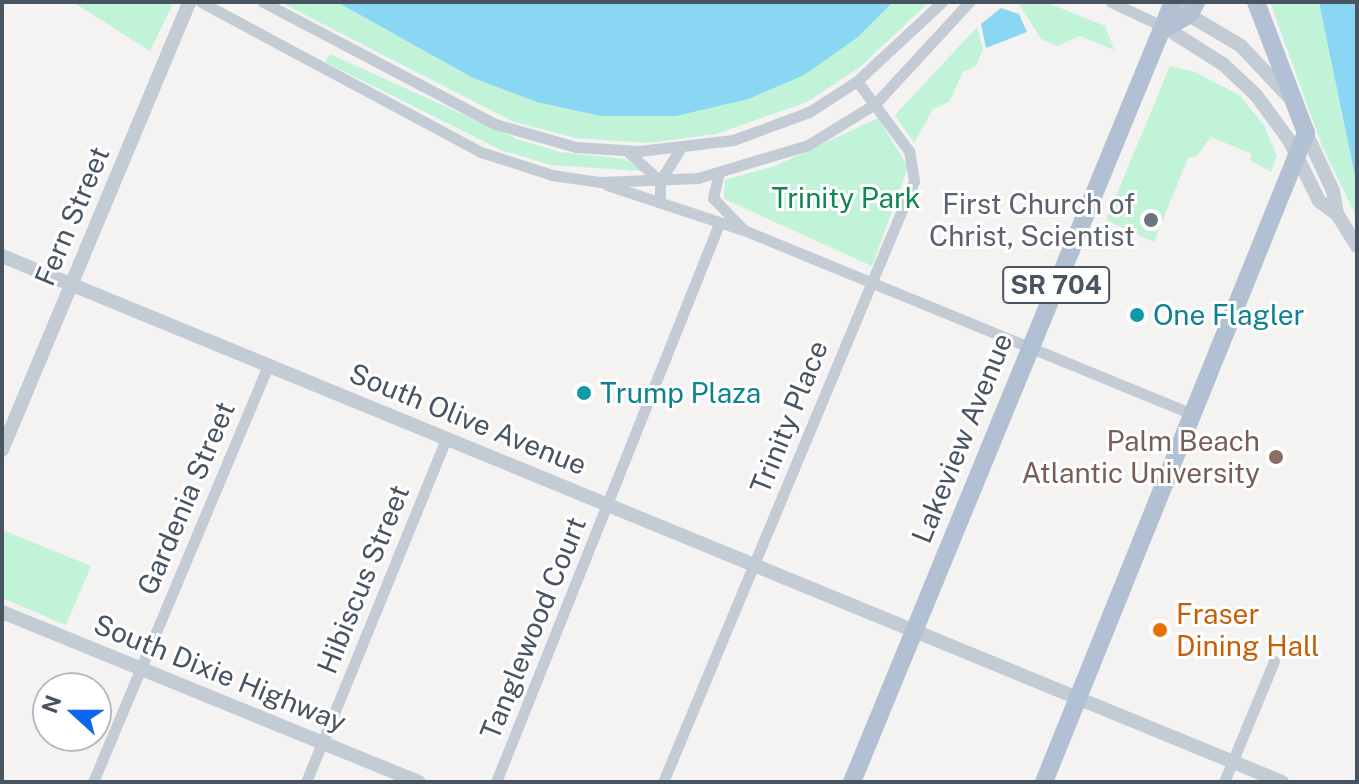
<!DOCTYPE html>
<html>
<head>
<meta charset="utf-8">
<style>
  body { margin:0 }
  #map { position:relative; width:1359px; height:784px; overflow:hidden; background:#f5f2f2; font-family:"Public Sans",sans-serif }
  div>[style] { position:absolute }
  .green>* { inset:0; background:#c0f3d7 }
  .water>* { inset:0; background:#8ad7f3 }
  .minor>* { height:11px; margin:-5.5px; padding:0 5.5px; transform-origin:5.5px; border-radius:5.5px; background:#c3ccd4 }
  .tertiary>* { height:14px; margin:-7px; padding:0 7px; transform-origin:7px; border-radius:7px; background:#c3ccd4 }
  .primary>* { height:18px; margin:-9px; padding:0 9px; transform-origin:9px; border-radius:9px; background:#b1c0d2 }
  .dots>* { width:22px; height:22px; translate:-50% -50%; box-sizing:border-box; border:4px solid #fff; border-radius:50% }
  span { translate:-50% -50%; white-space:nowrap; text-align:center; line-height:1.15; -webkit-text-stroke:6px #fff; paint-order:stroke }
  .shield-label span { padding:2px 6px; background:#fff; border:2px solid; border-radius:6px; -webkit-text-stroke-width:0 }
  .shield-label { font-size:26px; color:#485462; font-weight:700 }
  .park-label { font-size:28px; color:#118552 }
  .worship-label { font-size:28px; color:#5b616d }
  .right { translate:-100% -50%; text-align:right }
  .street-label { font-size:28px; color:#485462 }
  .culture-label { font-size:28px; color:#0d838f }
  .left { translate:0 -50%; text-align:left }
  .education-label { font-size:28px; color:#785e54 }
  .food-label { font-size:28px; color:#c56008 }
  .frame { position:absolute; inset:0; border:4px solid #485462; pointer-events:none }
  .north { position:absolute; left:32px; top:672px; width:80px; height:80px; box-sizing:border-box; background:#fff; border:2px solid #b6bbc0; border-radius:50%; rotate:291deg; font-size:22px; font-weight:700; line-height:32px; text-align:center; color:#485462 }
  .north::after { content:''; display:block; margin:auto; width:28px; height:36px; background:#0f64f2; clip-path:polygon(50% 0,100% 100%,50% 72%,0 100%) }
</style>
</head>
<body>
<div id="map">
  <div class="green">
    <i style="clip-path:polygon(73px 2px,169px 2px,172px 6px,150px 51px)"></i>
    <i style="clip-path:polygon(280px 2px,337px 2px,473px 78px,537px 102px,858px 37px,893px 2px,929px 2px,860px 67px,807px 102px,716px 134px,647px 143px,576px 138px,514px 122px)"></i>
    <i style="clip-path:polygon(1018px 2px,1045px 2px,1105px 26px,1114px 50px,1080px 36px,1058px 46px,1041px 39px)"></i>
    <i style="clip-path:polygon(1270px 2px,1319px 2px,1357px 186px,1357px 218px,1322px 146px)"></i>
    <i style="clip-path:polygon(977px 27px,983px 50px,975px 67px,963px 72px,949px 102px,933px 109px,914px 143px,895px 115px)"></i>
    <i style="clip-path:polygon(330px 54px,517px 139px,560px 152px,625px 159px,642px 171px,551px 165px,501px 150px,325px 62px)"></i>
    <i style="clip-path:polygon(1170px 66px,1195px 72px,1239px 95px,1264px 125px,1277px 156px,1271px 172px,1250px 160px,1252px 154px,1211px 137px,1197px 156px,1188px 158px,1154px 242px,1106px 220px)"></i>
    <i style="clip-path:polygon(878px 118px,908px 167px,872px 266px,724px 199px,725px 180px,775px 166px)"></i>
    <i style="clip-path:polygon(2px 530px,91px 566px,66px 625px,2px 598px)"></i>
  </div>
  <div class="water">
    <i style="clip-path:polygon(337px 2px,893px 2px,858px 37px,804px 75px,748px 99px,676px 116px,601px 116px,537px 102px,473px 78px)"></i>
    <i style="clip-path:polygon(1319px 2px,1357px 2px,1357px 186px)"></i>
    <i style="clip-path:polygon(1001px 8px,1019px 14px,1027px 32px,986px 48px,981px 24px)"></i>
  </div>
  <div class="minor">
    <i style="left:201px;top:2px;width:318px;rotate:28.2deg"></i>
    <i style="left:481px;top:152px;width:75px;rotate:17.9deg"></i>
    <i style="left:552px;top:175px;width:49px;rotate:8.3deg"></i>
    <i style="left:600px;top:182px;width:98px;rotate:-2.3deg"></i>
    <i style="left:698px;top:178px;width:115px;rotate:-16.7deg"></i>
    <i style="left:808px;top:145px;width:79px;rotate:-31.5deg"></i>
    <i style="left:875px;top:104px;width:139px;rotate:-47.3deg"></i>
    <i style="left:263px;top:2px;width:262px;rotate:27.7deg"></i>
    <i style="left:495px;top:124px;width:84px;rotate:15.9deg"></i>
    <i style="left:576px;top:147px;width:63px;rotate:3.6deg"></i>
    <i style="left:639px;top:151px;width:95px;rotate:-6.7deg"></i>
    <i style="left:733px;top:140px;width:81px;rotate:-20.2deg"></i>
    <i style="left:809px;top:112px;width:57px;rotate:-32.9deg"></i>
    <i style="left:857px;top:81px;width:116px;rotate:-42.9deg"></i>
    <i style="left:1111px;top:2px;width:61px;rotate:25.3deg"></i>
    <i style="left:628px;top:152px;width:43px;rotate:42.2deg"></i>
    <i style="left:719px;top:172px;width:27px;rotate:103deg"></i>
    <i style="left:713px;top:198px;width:42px;rotate:46deg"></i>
    <i style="left:607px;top:185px;width:146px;rotate:18.3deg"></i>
    <i style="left:746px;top:231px;width:484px;rotate:22.3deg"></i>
    <i style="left:660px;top:202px;width:21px;rotate:-90deg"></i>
    <i style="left:660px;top:181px;width:39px;rotate:-58deg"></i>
    <i style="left:93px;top:782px;width:451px;rotate:-67.2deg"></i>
    <i style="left:306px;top:782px;width:370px;rotate:-67.8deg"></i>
    <i style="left:496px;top:782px;width:601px;rotate:-68.22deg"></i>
    <i style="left:663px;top:782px;width:651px;rotate:-67.33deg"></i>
    <i style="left:914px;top:181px;width:30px;rotate:-99deg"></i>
    <i style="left:909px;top:151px;width:87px;rotate:-126.6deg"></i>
    <i style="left:1224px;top:782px;width:131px;rotate:-67.5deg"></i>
  </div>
  <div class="tertiary">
    <i style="left:1172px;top:5px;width:80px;rotate:30.7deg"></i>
    <i style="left:1241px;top:46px;width:69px;rotate:46.8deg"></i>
    <i style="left:1166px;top:28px;width:67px;rotate:32.3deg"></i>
    <i style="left:1223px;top:64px;width:45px;rotate:43.2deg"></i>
    <i style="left:1256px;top:95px;width:56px;rotate:53.7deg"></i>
    <i style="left:1289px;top:140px;width:68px;rotate:63.8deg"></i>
    <i style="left:1319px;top:201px;width:22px;rotate:36deg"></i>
    <i style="left:1337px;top:214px;width:38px;rotate:58deg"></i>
    <i style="left:1306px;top:133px;width:64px;rotate:65deg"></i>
    <i style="left:1333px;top:191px;width:23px;rotate:80deg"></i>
    <i style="left:2px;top:256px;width:1384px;rotate:22.34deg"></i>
    <i style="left:2px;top:450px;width:485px;rotate:-67.3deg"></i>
    <i style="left:2px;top:612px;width:450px;rotate:22.2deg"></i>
  </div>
  <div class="primary">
    <i style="left:1166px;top:28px;width:28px;rotate:-30deg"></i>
    <i style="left:1190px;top:14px;width:13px;rotate:-63deg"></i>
    <i style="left:852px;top:782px;width:843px;rotate:-67.63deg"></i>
    <i style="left:1044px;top:782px;width:700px;rotate:-68.02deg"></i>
    <i style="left:1306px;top:133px;width:140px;rotate:-110.9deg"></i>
  </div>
  <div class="dots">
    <i style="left:1151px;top:220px;background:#6b7280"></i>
    <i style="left:1137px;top:315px;background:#0f9aa8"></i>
    <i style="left:584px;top:393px;background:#0f9aa8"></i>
    <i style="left:1276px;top:457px;background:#8d6e63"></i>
    <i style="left:1160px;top:630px;background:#e8710a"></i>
  </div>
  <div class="shield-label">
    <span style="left:1056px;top:285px">SR 704</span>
  </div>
  <div class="park-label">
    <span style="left:846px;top:198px">Trinity Park</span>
  </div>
  <div class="worship-label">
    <span class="right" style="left:1135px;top:220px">First Church of<br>Christ, Scientist</span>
  </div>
  <div class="street-label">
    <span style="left:72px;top:216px;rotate:-67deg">Fern Street</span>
    <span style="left:789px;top:417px;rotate:-68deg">Trinity Place</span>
    <span style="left:468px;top:419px;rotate:22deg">South Olive Avenue</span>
    <span style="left:962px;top:438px;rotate:-68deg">Lakeview Avenue</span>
    <span style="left:186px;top:498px;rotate:-67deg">Gardenia Street</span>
    <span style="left:363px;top:579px;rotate:-68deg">Hibiscus Street</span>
    <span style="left:533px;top:628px;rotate:-68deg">Tanglewood Court</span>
    <span style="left:220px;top:673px;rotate:22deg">South Dixie Highway</span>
  </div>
  <div class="culture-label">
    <span class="left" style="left:1153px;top:315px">One Flagler</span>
    <span class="left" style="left:600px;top:393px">Trump Plaza</span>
  </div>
  <div class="education-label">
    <span class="right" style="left:1260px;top:457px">Palm Beach<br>Atlantic University</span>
  </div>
  <div class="food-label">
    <span class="left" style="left:1176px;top:630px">Fraser<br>Dining Hall</span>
  </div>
  <div class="frame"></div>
  <div class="north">N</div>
</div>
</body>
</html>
